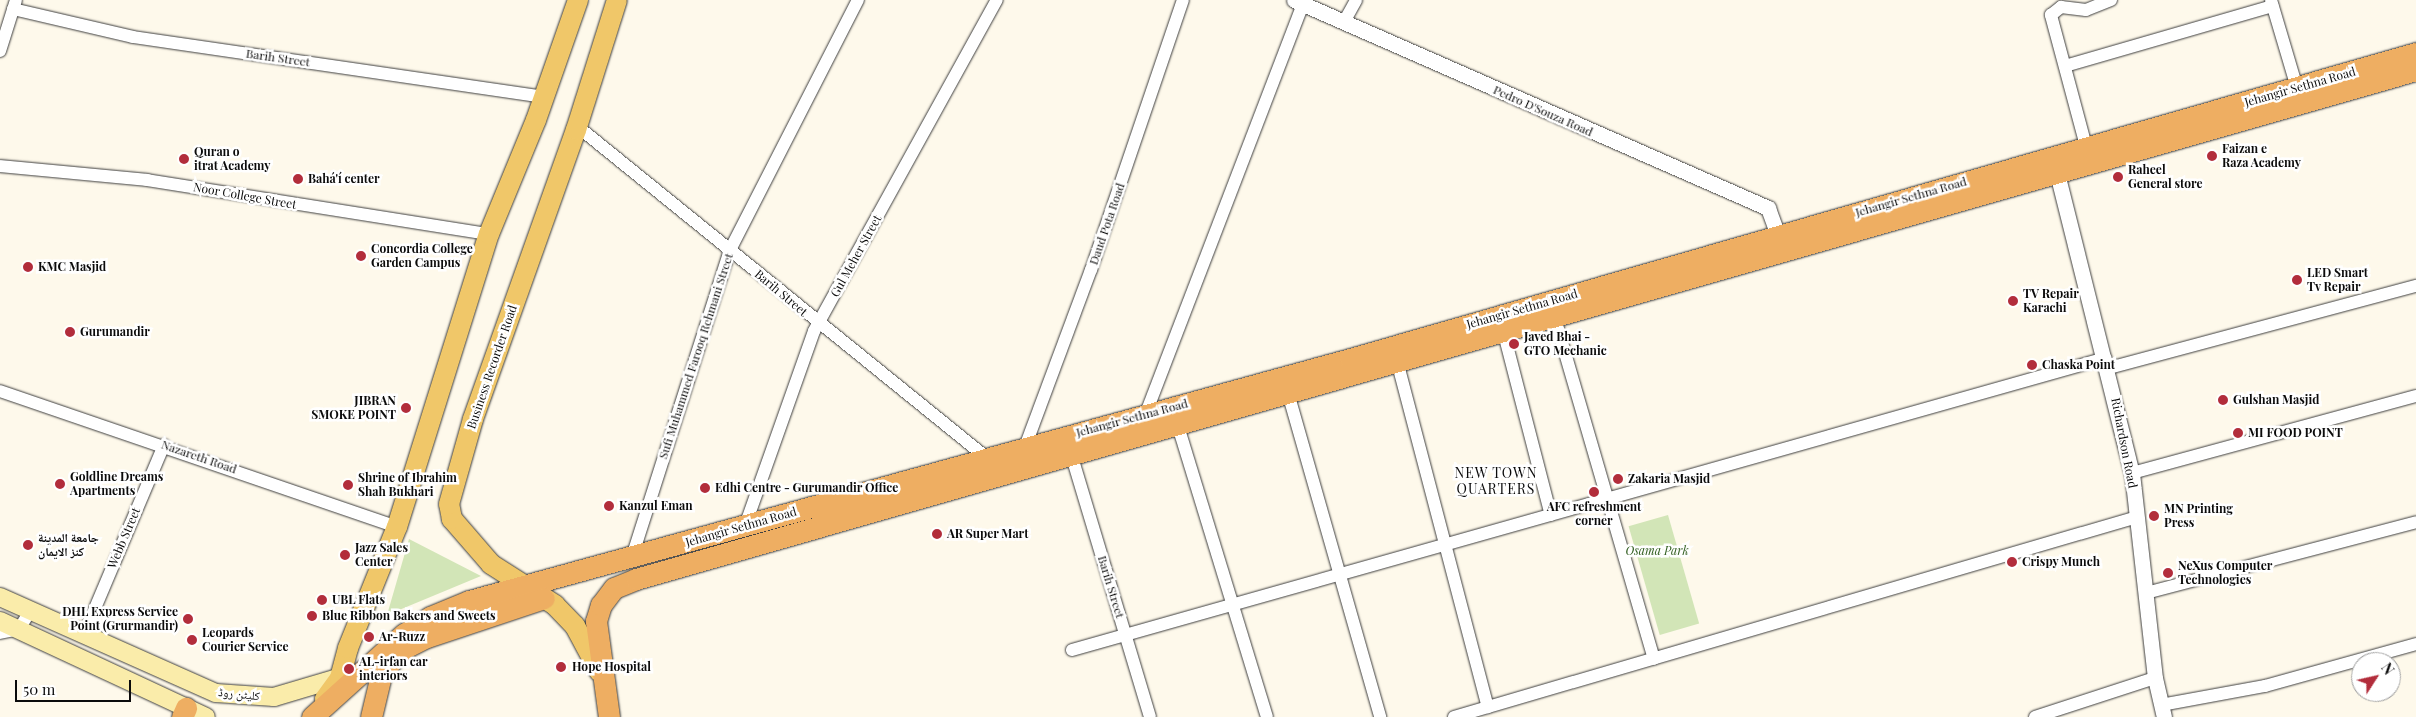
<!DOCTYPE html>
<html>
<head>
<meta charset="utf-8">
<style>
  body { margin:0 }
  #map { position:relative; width:2416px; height:717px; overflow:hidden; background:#fef9eb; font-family:"Playfair Display","Noto Naskh Arabic",serif }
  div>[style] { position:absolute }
  .green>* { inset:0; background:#d2e5b7; transform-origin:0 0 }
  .roads { filter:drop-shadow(0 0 1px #3e3e3e) drop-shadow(0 0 1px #3e3e3e) }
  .minor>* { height:12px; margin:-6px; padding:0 6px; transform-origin:6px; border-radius:6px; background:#fff }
  .tertiary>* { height:15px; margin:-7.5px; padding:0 7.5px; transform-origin:7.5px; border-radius:7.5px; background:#fff }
  .secondary>* { height:18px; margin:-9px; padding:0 9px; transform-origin:9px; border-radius:9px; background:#faecaa }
  .primary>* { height:20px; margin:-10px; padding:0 10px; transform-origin:10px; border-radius:10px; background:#f0c769 }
  .trunk>* { height:21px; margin:-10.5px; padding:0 10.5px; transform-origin:10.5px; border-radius:10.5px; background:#eeae62 }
  .dots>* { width:14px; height:14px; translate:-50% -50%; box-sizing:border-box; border:2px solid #fff; border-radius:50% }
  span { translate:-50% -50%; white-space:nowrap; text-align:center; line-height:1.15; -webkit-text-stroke:5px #fff; paint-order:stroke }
  .street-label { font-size:12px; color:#0b0b0b }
  .poi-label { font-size:12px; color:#0b0b0b; font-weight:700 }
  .left { translate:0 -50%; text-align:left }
  .right { translate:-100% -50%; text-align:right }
  .park-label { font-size:12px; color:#315e20; font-style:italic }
  .neighbourhood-label { font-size:14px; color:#0b0b0b; letter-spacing:1px }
  .north { position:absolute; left:2351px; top:652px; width:50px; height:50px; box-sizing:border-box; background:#fff; border:1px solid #9d9d9d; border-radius:50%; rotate:55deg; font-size:14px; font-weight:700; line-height:20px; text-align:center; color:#0b0b0b }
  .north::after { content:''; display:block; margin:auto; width:18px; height:22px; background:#b22d3b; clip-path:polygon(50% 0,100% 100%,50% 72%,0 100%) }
  .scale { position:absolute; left:15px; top:680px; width:116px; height:22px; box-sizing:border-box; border:2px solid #0b0b0b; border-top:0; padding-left:6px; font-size:15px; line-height:18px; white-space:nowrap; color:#0b0b0b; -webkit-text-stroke:4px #fff; paint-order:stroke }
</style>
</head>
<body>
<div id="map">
  <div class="green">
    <i style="left:1668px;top:515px;width:113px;height:41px;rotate:74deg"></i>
    <i style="clip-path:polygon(409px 539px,481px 576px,387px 615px)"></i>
  </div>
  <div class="roads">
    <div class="minor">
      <i style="left:2271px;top:0;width:92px;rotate:73.5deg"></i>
      <i style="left:13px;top:9px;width:123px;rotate:13.1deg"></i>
      <i style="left:133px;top:37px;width:415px;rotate:8.3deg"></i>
      <i style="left:1344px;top:22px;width:25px;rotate:-61deg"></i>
      <i style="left:0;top:51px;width:53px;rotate:-72.6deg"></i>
      <i style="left:2065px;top:66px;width:216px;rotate:-16.1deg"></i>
      <i style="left:577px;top:126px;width:528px;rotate:39deg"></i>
      <i style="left:2086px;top:146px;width:136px;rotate:-105deg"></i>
      <i style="left:2051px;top:15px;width:13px;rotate:-39deg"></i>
      <i style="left:2061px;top:7px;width:25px;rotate:7deg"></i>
      <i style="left:2086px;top:10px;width:27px;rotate:-22deg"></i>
      <i style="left:0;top:166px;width:148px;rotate:5.4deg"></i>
      <i style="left:147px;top:180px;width:346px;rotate:9deg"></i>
      <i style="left:1554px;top:315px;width:358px;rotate:73.8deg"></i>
      <i style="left:1503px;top:330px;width:191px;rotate:75.5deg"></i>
      <i style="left:1397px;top:361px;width:358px;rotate:75.3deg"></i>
      <i style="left:2109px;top:368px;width:318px;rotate:-15deg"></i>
      <i style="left:0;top:391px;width:420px;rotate:18.9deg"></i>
      <i style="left:1288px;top:393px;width:337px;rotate:74.1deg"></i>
      <i style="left:1146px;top:413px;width:438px;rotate:-69deg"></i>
      <i style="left:1178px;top:426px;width:304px;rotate:73deg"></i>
      <i style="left:1025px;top:447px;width:189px;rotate:-69.6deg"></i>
      <i style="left:1091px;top:270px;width:285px;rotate:-71.2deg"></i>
      <i style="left:1072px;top:457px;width:271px;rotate:73.3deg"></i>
      <i style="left:2132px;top:473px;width:294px;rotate:-15.2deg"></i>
      <i style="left:745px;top:526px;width:207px;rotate:-70.5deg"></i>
      <i style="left:814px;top:331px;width:378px;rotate:-61.1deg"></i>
      <i style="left:632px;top:557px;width:322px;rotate:-72.3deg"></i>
      <i style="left:730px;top:250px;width:281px;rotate:-62.9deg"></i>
      <i style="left:2146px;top:593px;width:279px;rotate:-14.7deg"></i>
      <i style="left:85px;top:632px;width:203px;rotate:-67.1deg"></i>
      <i style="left:0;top:633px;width:19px;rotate:-12deg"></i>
      <i style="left:19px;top:629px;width:22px;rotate:-58deg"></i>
      <i style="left:1072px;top:650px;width:1074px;rotate:-15.77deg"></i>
      <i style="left:2161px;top:705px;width:106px;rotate:-10.4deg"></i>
      <i style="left:2265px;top:686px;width:157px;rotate:-15.5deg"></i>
      <i style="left:1454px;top:717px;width:712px;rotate:-16.32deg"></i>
      <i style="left:2035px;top:717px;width:126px;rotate:-18deg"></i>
    </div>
    <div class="tertiary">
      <i style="left:1294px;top:0;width:518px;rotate:23.69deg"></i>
      <i style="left:1768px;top:208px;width:29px;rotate:70deg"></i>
      <i style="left:2057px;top:173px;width:309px;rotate:76deg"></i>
      <i style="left:2132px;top:473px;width:206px;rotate:83.6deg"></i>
      <i style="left:2155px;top:678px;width:40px;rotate:77deg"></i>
    </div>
    <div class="secondary">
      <i style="left:0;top:597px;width:236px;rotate:24deg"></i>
      <i style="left:216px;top:693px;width:58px;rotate:3.9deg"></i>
      <i style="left:274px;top:697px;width:74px;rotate:-16.5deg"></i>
      <i style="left:0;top:621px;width:227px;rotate:25deg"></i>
    </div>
    <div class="primary">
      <i style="left:599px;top:671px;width:51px;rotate:-118.1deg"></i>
      <i style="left:575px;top:626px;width:29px;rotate:-134deg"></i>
      <i style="left:555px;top:605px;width:76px;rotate:-147.4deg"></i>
      <i style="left:491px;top:564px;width:60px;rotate:-130.9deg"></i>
      <i style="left:452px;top:519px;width:15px;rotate:-101deg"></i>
      <i style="left:449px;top:504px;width:88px;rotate:-74.2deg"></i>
      <i style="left:473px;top:419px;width:307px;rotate:-70.4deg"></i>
      <i style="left:576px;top:130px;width:136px;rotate:-72.5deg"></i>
      <i style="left:325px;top:699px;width:26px;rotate:-54deg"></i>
      <i style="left:340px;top:678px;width:31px;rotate:-75deg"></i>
      <i style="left:348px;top:648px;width:131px;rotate:-68deg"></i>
      <i style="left:397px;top:527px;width:307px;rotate:-72.6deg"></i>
      <i style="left:489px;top:234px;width:123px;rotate:-67.6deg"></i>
      <i style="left:536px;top:120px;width:127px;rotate:-70.7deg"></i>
    </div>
    <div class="trunk">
      <i style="left:182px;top:717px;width:10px;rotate:-66deg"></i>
      <i style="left:312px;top:717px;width:124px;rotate:-42.1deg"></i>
      <i style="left:404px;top:634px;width:31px;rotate:-33deg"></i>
      <i style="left:430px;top:617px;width:42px;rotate:-22.3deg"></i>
      <i style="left:469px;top:601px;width:914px;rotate:-15.36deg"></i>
      <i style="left:1350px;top:359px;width:1109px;rotate:-16.02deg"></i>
      <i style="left:371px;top:717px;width:47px;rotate:-76.6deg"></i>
      <i style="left:382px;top:671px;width:30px;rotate:-46deg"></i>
      <i style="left:403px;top:649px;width:27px;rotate:-27deg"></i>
      <i style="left:427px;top:637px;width:123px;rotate:-18.4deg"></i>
      <i style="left:609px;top:717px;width:97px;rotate:-97.7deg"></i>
      <i style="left:596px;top:621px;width:17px;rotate:-73deg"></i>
      <i style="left:601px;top:605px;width:21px;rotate:-53deg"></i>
      <i style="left:614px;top:588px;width:24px;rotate:-22deg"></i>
      <i style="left:636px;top:579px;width:1851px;rotate:-15.96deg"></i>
    </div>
  </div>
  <div class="dots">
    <i style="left:2212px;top:156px;background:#b22d3b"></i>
    <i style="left:184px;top:159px;background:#b22d3b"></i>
    <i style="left:2118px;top:177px;background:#b22d3b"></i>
    <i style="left:298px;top:179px;background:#b22d3b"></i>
    <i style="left:361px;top:256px;background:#b22d3b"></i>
    <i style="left:28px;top:267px;background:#b22d3b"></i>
    <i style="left:2297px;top:280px;background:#b22d3b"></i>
    <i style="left:2013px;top:301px;background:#b22d3b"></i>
    <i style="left:70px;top:332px;background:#b22d3b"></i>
    <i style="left:1514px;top:344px;background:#b22d3b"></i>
    <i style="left:2032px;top:365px;background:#b22d3b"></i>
    <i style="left:2223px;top:400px;background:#b22d3b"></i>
    <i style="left:406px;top:408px;background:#b22d3b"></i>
    <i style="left:2238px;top:433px;background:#b22d3b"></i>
    <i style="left:1618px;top:479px;background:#b22d3b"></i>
    <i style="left:60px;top:484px;background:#b22d3b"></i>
    <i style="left:348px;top:485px;background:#b22d3b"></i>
    <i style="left:705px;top:488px;background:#b22d3b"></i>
    <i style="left:1594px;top:492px;background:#b22d3b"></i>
    <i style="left:609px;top:506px;background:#b22d3b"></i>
    <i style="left:2154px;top:516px;background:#b22d3b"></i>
    <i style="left:937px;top:534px;background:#b22d3b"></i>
    <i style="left:28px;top:545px;background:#b22d3b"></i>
    <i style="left:345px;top:555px;background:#b22d3b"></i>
    <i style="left:2012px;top:562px;background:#b22d3b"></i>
    <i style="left:2168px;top:573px;background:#b22d3b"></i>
    <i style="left:322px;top:600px;background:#b22d3b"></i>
    <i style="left:312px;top:616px;background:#b22d3b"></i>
    <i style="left:188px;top:619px;background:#b22d3b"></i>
    <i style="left:369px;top:637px;background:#b22d3b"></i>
    <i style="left:192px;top:640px;background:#b22d3b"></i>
    <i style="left:561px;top:667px;background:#b22d3b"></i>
    <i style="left:349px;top:669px;background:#b22d3b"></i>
  </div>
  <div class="street-label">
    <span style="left:278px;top:58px;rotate:8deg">Barih Street</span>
    <span style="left:2300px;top:87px;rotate:-16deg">Jehangir Sethna Road</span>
    <span style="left:1543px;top:111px;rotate:24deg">Pedro D'Souza Road</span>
    <span style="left:245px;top:196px;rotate:10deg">Noor College Street</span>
    <span style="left:1911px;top:197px;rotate:-16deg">Jehangir Sethna Road</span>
    <span style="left:1107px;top:224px;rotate:-71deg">Daud Pota Road</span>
    <span style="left:856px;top:256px;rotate:-61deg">Gul Meher Street</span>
    <span style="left:781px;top:293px;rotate:40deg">Barih Street</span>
    <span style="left:1522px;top:309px;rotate:-16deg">Jehangir Sethna Road</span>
    <span style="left:696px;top:356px;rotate:-72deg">Sufi Muhammed Farooq Rehmani Street</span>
    <span style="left:492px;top:367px;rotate:-71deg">Business Recorder Road</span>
    <span style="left:1132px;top:418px;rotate:-15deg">Jehangir Sethna Road</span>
    <span style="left:2124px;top:443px;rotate:79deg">Richardson Road</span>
    <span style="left:199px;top:457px;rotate:19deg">Nazareth Road</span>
    <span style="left:741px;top:527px;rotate:-16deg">Jehangir Sethna Road</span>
    <span style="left:124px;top:538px;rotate:-67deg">Webb Street</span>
    <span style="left:1111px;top:587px;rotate:73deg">Barih Street</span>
    <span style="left:239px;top:694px;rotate:6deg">کلیٹن روڈ</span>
  </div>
  <div class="poi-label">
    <span class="left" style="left:2222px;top:156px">Faizan e<br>Raza Academy</span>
    <span class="left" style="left:194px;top:159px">Quran o<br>itrat Academy</span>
    <span class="left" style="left:2128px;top:177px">Raheel<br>General store</span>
    <span class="left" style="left:308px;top:179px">Bahá'í center</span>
    <span class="left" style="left:371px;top:256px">Concordia College<br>Garden Campus</span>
    <span class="left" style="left:38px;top:267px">KMC Masjid</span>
    <span class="left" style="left:2307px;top:280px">LED Smart<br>Tv Repair</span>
    <span class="left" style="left:2023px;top:301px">TV Repair<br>Karachi</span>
    <span class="left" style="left:80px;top:332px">Gurumandir</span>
    <span class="left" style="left:1524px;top:344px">Javed Bhai -<br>GTO Mechanic</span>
    <span class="left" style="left:2042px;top:365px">Chaska Point</span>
    <span class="left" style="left:2233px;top:400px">Gulshan Masjid</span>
    <span class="right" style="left:396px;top:408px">JIBRAN<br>SMOKE POINT</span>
    <span class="left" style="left:2248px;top:433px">MI FOOD POINT</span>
    <span class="left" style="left:70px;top:484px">Goldline Dreams<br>Apartments</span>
    <span class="left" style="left:358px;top:485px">Shrine of Ibrahim<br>Shah Bukhari</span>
    <span class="left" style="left:1628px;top:479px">Zakaria Masjid</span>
    <span class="left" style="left:715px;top:488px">Edhi Centre - Gurumandir Office</span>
    <span class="left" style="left:619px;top:506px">Kanzul Eman</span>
    <span style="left:1594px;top:514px">AFC refreshment<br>corner</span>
    <span class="left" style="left:2164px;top:516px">MN Printing<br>Press</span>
    <span class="left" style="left:947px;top:534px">AR Super Mart</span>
    <span class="left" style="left:38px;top:545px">جامعة المدينة<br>كنز الايمان</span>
    <span class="left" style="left:355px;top:555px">Jazz Sales<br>Center</span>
    <span class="left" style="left:2022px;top:562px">Crispy Munch</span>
    <span class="left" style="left:2178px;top:573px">NeXus Computer<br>Technologies</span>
    <span class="left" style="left:332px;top:600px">UBL Flats</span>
    <span class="right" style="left:178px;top:619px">DHL Express Service<br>Point (Grurmandir)</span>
    <span class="left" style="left:322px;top:616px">Blue Ribbon Bakers and Sweets</span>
    <span class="left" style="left:202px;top:640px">Leopards<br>Courier Service</span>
    <span class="left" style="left:379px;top:637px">Ar-Ruzz</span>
    <span class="left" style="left:359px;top:669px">AL-irfan car<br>interiors</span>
    <span class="left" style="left:572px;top:667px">Hope Hospital</span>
  </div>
  <div class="park-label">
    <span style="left:1657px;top:551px">Osama Park</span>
  </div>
  <div class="neighbourhood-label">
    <span style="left:1496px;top:481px">NEW TOWN<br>QUARTERS</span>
  </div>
  <div class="north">N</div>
  <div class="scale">50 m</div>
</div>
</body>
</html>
